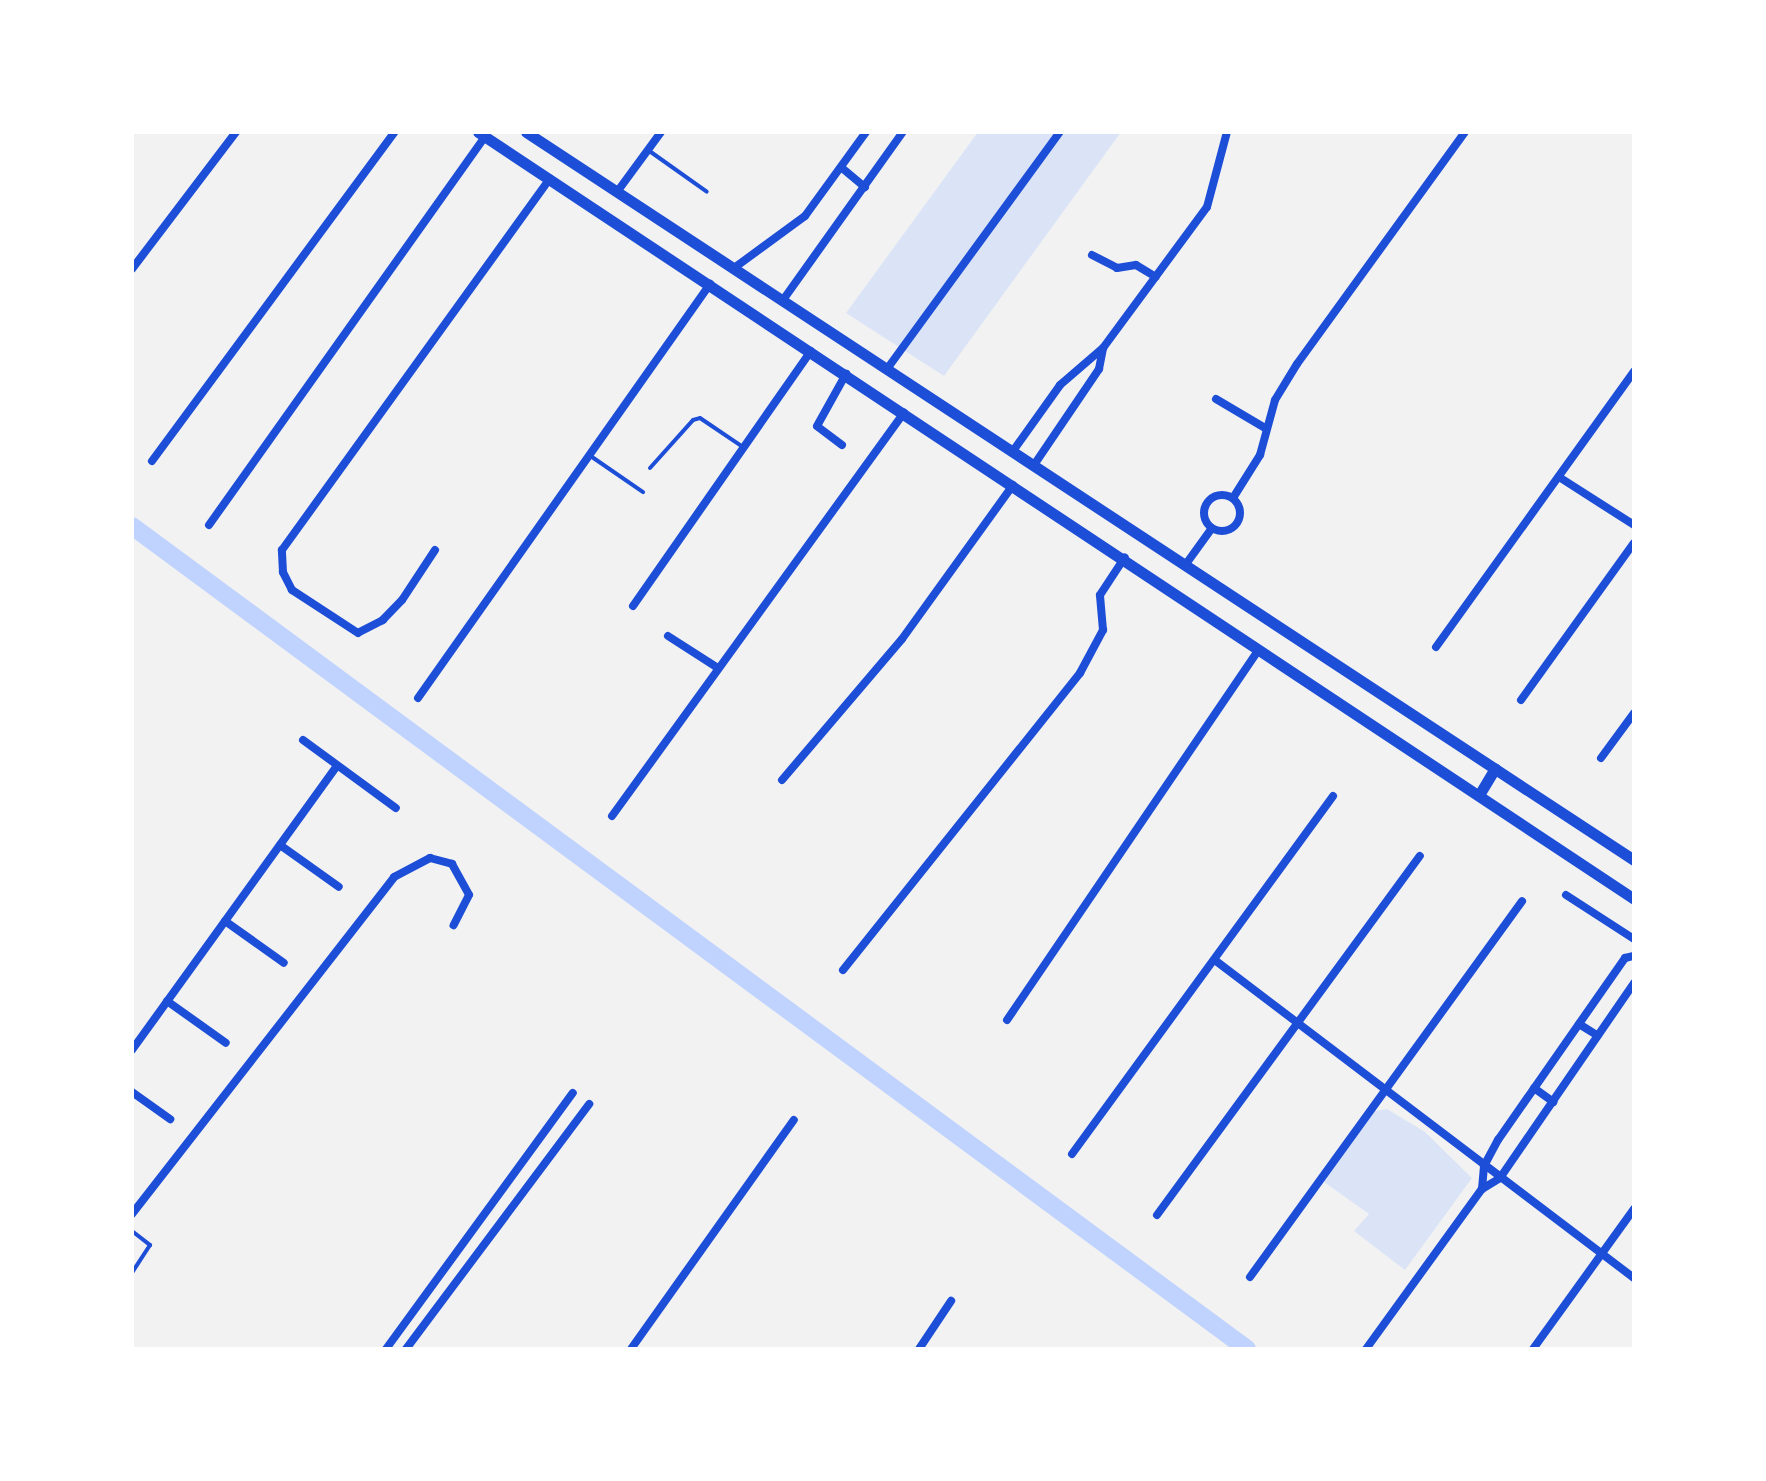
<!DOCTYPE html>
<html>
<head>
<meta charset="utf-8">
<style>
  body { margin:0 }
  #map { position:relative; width:1766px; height:1481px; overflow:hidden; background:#f2f2f2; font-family:Commissioner,sans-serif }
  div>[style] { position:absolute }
  .green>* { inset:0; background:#dbe4f7 }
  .canal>* { height:18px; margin:-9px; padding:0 9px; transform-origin:9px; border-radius:9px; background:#bfd3fe }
  .service>* { height:4px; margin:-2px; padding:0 2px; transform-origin:2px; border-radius:2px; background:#1d4ed8 }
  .minor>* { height:8px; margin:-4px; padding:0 4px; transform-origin:4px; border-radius:4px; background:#1d4ed8 }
  .minor>.ring { margin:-4px; padding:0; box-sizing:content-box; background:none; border:8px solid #1d4ed8; border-radius:50% }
  .secondary>* { height:11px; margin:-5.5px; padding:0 5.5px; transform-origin:5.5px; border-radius:5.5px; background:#1d4ed8 }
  span { translate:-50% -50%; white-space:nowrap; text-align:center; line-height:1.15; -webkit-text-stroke:8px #fff; paint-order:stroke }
  .frame { position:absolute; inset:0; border:134px solid #fff; pointer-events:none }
</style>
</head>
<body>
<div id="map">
  <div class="green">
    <i style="clip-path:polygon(978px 132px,1121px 132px,944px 376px,846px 313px)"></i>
    <i style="clip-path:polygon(1387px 1109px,1425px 1132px,1472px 1178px,1405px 1270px,1354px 1231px,1369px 1214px,1324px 1182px,1371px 1112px)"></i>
  </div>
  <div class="canal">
    <i style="left:132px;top:526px;width:1386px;rotate:36.43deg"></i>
  </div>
  <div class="service">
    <i style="left:648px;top:150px;width:72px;rotate:35.4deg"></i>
    <i style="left:592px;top:457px;width:62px;rotate:34.5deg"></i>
    <i style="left:650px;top:468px;width:64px;rotate:-48.1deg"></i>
    <i style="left:693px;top:420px;width:7px;rotate:-16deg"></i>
    <i style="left:700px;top:418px;width:52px;rotate:34deg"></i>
    <i style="left:132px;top:1231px;width:23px;rotate:38deg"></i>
    <i style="left:150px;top:1245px;width:33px;rotate:123deg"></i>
  </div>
  <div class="minor">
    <i style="left:842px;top:168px;width:30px;rotate:40deg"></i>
    <i style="left:617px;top:192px;width:74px;rotate:-53.7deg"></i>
    <i style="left:1092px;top:255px;width:28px;rotate:27deg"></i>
    <i style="left:1117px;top:268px;width:19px;rotate:-9deg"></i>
    <i style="left:1136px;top:265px;width:23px;rotate:31deg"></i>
    <i style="left:734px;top:268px;width:88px;rotate:-36.2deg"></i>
    <i style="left:805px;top:216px;width:104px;rotate:-54deg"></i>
    <i style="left:132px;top:269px;width:172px;rotate:-52.8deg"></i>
    <i style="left:783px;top:300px;width:206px;rotate:-54.5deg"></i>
    <i style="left:887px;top:369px;width:293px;rotate:-53.9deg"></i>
    <i style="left:1216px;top:399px;width:57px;rotate:30.6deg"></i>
    <i style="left:842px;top:445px;width:31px;rotate:-143deg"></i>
    <i style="left:817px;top:426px;width:60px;rotate:-60.9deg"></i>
    <i style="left:1013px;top:451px;width:81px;rotate:-54.5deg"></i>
    <i style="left:1060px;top:385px;width:57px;rotate:-40.7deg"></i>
    <i style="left:1103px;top:348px;width:175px;rotate:-53.6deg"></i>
    <i style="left:1207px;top:207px;width:78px;rotate:-75.1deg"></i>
    <i style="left:152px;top:461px;width:409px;rotate:-53.6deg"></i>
    <i style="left:1034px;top:465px;width:116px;rotate:-55.9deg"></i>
    <i style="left:1099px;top:369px;width:21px;rotate:-79deg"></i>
    <i style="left:1559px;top:477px;width:89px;rotate:32.6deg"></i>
    <i class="ring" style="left:1204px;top:495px;width:28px;height:28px"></i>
    <i style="left:1233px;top:498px;width:51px;rotate:-57.9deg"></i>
    <i style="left:1260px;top:455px;width:57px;rotate:-74.7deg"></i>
    <i style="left:1275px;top:400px;width:42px;rotate:-58.6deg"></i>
    <i style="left:1297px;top:364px;width:286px;rotate:-54.1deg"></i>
    <i style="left:209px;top:525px;width:476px;rotate:-54.6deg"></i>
    <i style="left:435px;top:550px;width:60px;rotate:123.4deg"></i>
    <i style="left:402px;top:600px;width:28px;rotate:134deg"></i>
    <i style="left:383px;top:620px;width:28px;rotate:153deg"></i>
    <i style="left:358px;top:633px;width:79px;rotate:-146.9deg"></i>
    <i style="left:292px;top:590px;width:20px;rotate:-117deg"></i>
    <i style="left:283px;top:572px;width:22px;rotate:-93deg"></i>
    <i style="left:282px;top:550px;width:458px;rotate:-54.2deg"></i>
    <i style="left:1186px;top:564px;width:44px;rotate:-54.2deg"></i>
    <i style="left:633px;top:606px;width:311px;rotate:-55.1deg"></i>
    <i style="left:668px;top:636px;width:59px;rotate:32.6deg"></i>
    <i style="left:1436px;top:647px;width:340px;rotate:-54.3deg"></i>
    <i style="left:418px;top:698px;width:507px;rotate:-54.8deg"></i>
    <i style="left:1521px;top:700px;width:193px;rotate:-54.3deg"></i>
    <i style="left:303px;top:740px;width:115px;rotate:36.2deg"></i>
    <i style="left:1601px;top:758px;width:56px;rotate:-53.7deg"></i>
    <i style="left:782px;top:780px;width:185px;rotate:-49.6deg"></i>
    <i style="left:902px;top:639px;width:190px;rotate:-54.2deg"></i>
    <i style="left:612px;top:816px;width:498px;rotate:-54.1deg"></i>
    <i style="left:280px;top:845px;width:72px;rotate:35.4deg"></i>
    <i style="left:1566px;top:895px;width:81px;rotate:32.9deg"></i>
    <i style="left:225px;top:921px;width:72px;rotate:35.4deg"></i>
    <i style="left:1216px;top:961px;width:525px;rotate:37.18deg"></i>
    <i style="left:843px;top:970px;width:380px;rotate:-51.4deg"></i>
    <i style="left:1080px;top:673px;width:49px;rotate:-61.9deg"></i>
    <i style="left:1103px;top:630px;width:35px;rotate:-95deg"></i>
    <i style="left:1100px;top:595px;width:45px;rotate:-56.7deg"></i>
    <i style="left:167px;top:1001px;width:72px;rotate:35.4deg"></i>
    <i style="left:1007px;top:1020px;width:448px;rotate:-55.8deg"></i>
    <i style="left:1579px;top:1024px;width:22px;rotate:32deg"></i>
    <i style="left:132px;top:1050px;width:350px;rotate:-54.2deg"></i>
    <i style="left:1534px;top:1088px;width:24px;rotate:36deg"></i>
    <i style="left:132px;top:1092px;width:47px;rotate:35.4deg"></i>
    <i style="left:1072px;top:1154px;width:443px;rotate:-53.9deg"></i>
    <i style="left:1482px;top:1189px;width:23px;rotate:-85deg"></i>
    <i style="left:1484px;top:1166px;width:30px;rotate:-62deg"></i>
    <i style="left:1498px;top:1140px;width:222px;rotate:-55.1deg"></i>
    <i style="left:1625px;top:958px;width:9px;rotate:-13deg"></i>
    <i style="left:132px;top:1214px;width:427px;rotate:-52.1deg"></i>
    <i style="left:394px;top:877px;width:41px;rotate:-27.8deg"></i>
    <i style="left:430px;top:858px;width:23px;rotate:15deg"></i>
    <i style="left:452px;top:864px;width:35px;rotate:61deg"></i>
    <i style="left:469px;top:895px;width:34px;rotate:117deg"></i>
    <i style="left:1157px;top:1215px;width:445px;rotate:-53.8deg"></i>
    <i style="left:1250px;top:1277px;width:464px;rotate:-54.1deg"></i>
    <i style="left:386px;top:1349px;width:317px;rotate:-53.9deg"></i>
    <i style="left:406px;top:1349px;width:306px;rotate:-53.2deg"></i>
    <i style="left:631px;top:1349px;width:281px;rotate:-54.6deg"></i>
    <i style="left:919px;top:1349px;width:58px;rotate:-56.3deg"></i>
    <i style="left:1366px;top:1349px;width:198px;rotate:-54.1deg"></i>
    <i style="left:1482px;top:1189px;width:21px;rotate:-31deg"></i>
    <i style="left:1500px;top:1178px;width:237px;rotate:-55.5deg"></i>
    <i style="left:1533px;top:1349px;width:173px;rotate:-54.2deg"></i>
  </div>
  <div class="secondary">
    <i style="left:478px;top:132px;width:1387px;rotate:33.56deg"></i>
    <i style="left:526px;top:132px;width:1326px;rotate:33.31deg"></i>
    <i style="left:1479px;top:795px;width:31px;rotate:-59deg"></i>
  </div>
  <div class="frame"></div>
</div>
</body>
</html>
